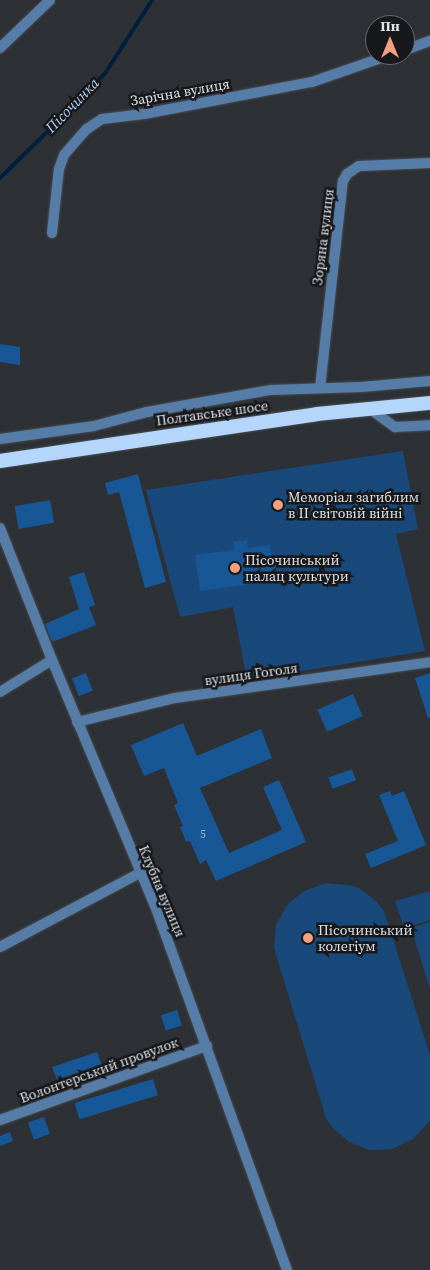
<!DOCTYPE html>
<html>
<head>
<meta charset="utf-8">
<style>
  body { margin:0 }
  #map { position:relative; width:430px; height:1270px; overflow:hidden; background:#2d3135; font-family:"Source Serif 4",serif }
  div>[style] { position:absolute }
  .green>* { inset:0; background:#18497a }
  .stream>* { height:4px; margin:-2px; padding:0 2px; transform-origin:2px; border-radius:2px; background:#001e3d }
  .building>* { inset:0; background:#185795; transform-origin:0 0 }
  .roads { filter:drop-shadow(0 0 1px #494d51) drop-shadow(0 0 1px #494d51) }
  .minor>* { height:10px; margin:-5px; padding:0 5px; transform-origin:5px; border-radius:5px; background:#567da8 }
  .trunk>* { height:14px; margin:-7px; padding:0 7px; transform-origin:7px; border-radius:7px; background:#b4d6fa }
  .dots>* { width:14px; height:14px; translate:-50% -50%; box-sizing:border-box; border:2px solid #17181b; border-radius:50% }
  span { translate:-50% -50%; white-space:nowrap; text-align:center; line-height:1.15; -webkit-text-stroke:5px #17181b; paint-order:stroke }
  .number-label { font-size:11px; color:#adbfd1 }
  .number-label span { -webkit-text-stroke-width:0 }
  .street-label { font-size:14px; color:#dfe2e5 }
  .poi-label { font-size:14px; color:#dfe2e5 }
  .left { translate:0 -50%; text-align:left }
  .water-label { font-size:15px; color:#b1d0f3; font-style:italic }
  .north { position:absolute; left:365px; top:15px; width:50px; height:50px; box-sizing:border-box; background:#17181b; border:1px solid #67696c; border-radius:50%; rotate:0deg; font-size:14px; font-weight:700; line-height:20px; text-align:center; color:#dfe2e5 }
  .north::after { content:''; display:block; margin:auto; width:18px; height:22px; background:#f2a080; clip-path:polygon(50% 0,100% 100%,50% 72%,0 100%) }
</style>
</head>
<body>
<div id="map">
  <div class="green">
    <i style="clip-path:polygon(403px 451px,418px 529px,396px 534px,425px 651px,247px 680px,233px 607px,180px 617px,146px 490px)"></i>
    <i style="clip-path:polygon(326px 883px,348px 885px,359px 888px,377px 902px,384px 911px,430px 1055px,430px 1121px,413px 1139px,392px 1149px,370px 1150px,349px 1142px,332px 1127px,326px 1118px,274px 948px,276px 925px,287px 905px,304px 891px)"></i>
    <i style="clip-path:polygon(430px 891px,430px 920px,404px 928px,395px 901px)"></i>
    <i style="clip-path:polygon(430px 922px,430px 989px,411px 928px)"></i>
  </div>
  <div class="stream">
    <i style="left:0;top:178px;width:129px;rotate:-44.4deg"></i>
    <i style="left:92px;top:88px;width:21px;rotate:-49deg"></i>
    <i style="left:106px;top:72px;width:85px;rotate:-57.4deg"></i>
  </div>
  <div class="building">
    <i style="clip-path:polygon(0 344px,20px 347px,20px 365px,0 362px)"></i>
    <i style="clip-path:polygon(138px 474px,166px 582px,145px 588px,119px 492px,108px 495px,105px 483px)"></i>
    <i style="left:50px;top:500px;width:23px;height:36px;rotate:80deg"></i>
    <i style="clip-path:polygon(247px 540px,248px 548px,270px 545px,275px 581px,200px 591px,195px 555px,234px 550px,233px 542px)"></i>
    <i style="clip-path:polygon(84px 572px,95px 605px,89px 607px,96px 625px,52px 642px,45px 624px,79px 609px,69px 577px)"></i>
    <i style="left:86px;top:673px;width:19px;height:15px;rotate:69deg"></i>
    <i style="clip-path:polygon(430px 673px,430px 717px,428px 718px,415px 678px)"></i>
    <i style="left:353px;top:694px;width:24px;height:39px;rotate:66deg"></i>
    <i style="clip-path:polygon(183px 723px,197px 756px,261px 729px,272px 758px,200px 788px,229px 853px,282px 830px,263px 787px,279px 780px,306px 842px,216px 881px,206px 860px,200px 864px,190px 841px,186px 842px,180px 827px,183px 826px,174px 805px,178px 803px,164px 768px,144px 776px,131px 745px)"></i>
    <i style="left:352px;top:769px;width:12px;height:25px;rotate:70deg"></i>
    <i style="clip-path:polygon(390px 791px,392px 796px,404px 791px,426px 845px,371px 868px,365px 854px,398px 841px,379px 795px)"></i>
    <i style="left:177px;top:1010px;width:16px;height:17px;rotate:72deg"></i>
    <i style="clip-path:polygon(97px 1052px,103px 1069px,89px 1073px,88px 1069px,57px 1080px,52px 1067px)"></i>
    <i style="left:153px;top:1079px;width:17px;height:82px;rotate:73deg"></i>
    <i style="left:44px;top:1117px;width:18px;height:17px;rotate:71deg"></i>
    <i style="clip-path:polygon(10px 1132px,13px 1141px,0 1146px,0 1136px)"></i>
  </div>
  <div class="roads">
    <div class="minor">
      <i style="left:0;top:48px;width:69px;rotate:-43.8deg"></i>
      <i style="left:405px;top:50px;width:27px;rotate:-20deg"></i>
      <i style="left:52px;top:233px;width:64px;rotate:-83.8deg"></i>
      <i style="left:59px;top:169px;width:15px;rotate:-70deg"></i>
      <i style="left:64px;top:155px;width:35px;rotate:-49deg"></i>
      <i style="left:87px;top:129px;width:18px;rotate:-34deg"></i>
      <i style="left:102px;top:119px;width:42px;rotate:-6.8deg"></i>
      <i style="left:144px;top:114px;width:171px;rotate:-10.8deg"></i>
      <i style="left:312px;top:82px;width:83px;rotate:-19.1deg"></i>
      <i style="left:320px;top:388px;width:208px;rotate:-83.7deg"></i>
      <i style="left:343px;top:181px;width:8px;rotate:-60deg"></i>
      <i style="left:347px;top:174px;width:14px;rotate:-34deg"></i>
      <i style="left:359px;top:166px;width:71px;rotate:-2.4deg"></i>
      <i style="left:370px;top:409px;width:31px;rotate:36deg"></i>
      <i style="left:395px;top:427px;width:35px;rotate:-3deg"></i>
      <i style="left:0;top:439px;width:95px;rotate:-7.9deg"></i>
      <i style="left:94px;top:426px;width:55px;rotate:-14.8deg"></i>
      <i style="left:147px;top:412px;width:126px;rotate:-10.1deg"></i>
      <i style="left:271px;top:390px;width:90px;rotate:-1.9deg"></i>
      <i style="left:361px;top:387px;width:69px;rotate:-5deg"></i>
      <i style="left:0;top:528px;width:142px;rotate:68.5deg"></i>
      <i style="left:52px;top:660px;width:272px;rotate:67.3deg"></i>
      <i style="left:157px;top:911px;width:382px;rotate:70.1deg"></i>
      <i style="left:0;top:692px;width:61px;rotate:-31.6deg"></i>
      <i style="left:77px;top:722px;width:101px;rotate:-13.8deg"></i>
      <i style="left:175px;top:698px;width:258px;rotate:-8deg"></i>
      <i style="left:0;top:947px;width:158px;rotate:-27.9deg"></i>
      <i style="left:0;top:1120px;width:220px;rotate:-19.7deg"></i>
    </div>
    <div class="trunk">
      <i style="left:0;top:461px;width:320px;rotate:-8.4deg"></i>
      <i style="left:317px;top:414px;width:114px;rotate:-5.6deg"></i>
    </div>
  </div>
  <div class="dots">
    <i style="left:278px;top:505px;background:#f2a080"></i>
    <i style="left:235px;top:568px;background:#f2a080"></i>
    <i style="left:308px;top:938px;background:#f2a080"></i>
  </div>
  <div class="number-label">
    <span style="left:203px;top:835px">5</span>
  </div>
  <div class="street-label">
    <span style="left:180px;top:92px;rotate:-10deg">Зарічна вулиця</span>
    <span style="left:323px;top:237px;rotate:-83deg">Зоряна вулиця</span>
    <span style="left:212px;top:413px;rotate:-8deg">Полтавське шосе</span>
    <span style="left:251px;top:674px;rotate:-8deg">вулиця Гоголя</span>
    <span style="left:162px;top:891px;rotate:67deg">Клубна вулиця</span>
    <span style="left:99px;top:1070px;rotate:-20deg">Волонтерський провулок</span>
  </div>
  <div class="poi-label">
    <span class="left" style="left:288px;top:505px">Меморіал загиблим<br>в II світовій війні</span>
    <span class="left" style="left:245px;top:568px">Пісочинський<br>палац культури</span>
    <span class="left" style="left:318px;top:938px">Пісочинський<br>колегіум</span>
  </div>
  <div class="water-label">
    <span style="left:72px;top:105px;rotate:-46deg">Пісочинка</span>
  </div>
  <div class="north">Пн</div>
</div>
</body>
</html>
